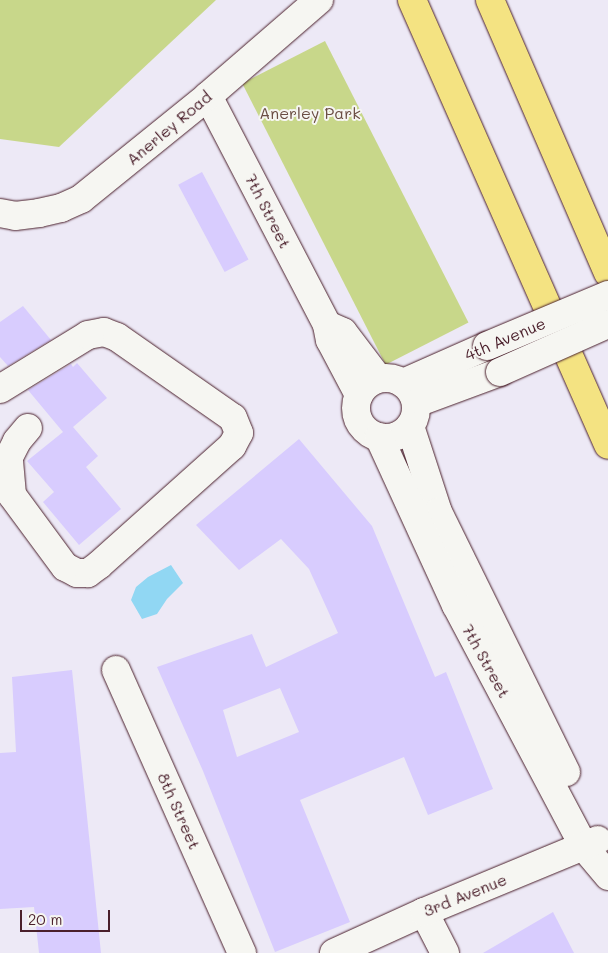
<!DOCTYPE html>
<html>
<head>
<meta charset="utf-8">
<style>
  body { margin:0 }
  #map { position:relative; width:608px; height:953px; overflow:hidden; background:#ede9f6; font-family:Mali,sans-serif }
  div>[style] { position:absolute }
  .green>* { inset:0; background:#c8d78a; transform-origin:0 0 }
  .water>* { inset:0; background:#91d7f3 }
  .building>* { inset:0; background:#d8ccfe; transform-origin:0 0 }
  .roads { filter:drop-shadow(0 0 1px #4a1f2b) drop-shadow(0 0 1px #4a1f2b) }
  .minor>* { height:28px; margin:-14px; padding:0 14px; transform-origin:14px; border-radius:14px; background:#f6f6f2 }
  .minor>.ring { margin:-14px; padding:0; box-sizing:content-box; background:none; border:28px solid #f6f6f2; border-radius:50% }
  .highway>* { height:28px; margin:-14px; padding:0 14px; transform-origin:14px; border-radius:14px; background:#f4e382 }
  .bridges { filter:drop-shadow(0 0 1px #4a1f2b) drop-shadow(0 0 1px #4a1f2b) }
  .minor-bridge>* { height:28px; margin:-14px; padding:0 14px; transform-origin:14px; border-radius:14px; background:#f6f6f2 }
  span { translate:-50% -50%; white-space:nowrap; text-align:center; line-height:1.15; -webkit-text-stroke:4px #f6f6f2; paint-order:stroke }
  .park-label { font-size:16px; color:#6a4d43 }
  .street-label { font-size:16px; color:#4a1f2b }
  .scale { position:absolute; left:20px; top:910px; width:90px; height:22px; box-sizing:border-box; border:2px solid #4a1f2b; border-top:0; padding-left:6px; font-size:15px; line-height:18px; white-space:nowrap; color:#4a1f2b; -webkit-text-stroke:4px #f6f6f2; paint-order:stroke }
</style>
</head>
<body>
<div id="map">
  <div class="green">
    <i style="clip-path:polygon(0 0,216px 0,59px 147px,0 139px)"></i>
    <i style="left:325px;top:41px;width:316px;height:93px;rotate:63deg"></i>
  </div>
  <div class="water">
    <i style="clip-path:polygon(171px 565px,183px 583px,167px 599px,157px 614px,142px 619px,131px 600px,136px 587px,148px 577px)"></i>
  </div>
  <div class="building">
    <i style="left:202px;top:172px;width:99px;height:27px;rotate:62deg"></i>
    <i style="clip-path:polygon(23px 306px,51px 340px,8px 366px,0 357px,0 322px)"></i>
    <i style="clip-path:polygon(77px 363px,107px 398px,73px 427px,98px 456px,86px 467px,121px 509px,79px 545px,43px 502px,54px 492px,27px 461px,63px 432px,28px 390px,71px 364px,73px 367px)"></i>
    <i style="clip-path:polygon(evenodd,299px 439px,372px 526px,435px 677px,446px 672px,493px 789px,428px 815px,404px 757px,300px 800px,350px 922px,275px 952px,203px 771px,157px 667px,252px 634px,266px 667px,338px 633px,309px 569px,281px 539px,239px 570px,196px 525px,299px 439px,280px 688px,299px 732px,237px 757px,223px 710px,280px 688px)"></i>
    <i style="clip-path:polygon(72px 670px,101px 953px,39px 953px,34px 907px,0 909px,0 753px,16px 752px,12px 677px)"></i>
    <i style="clip-path:polygon(553px 912px,574px 953px,483px 953px)"></i>
  </div>
  <div class="roads">
    <div class="minor">
      <i style="left:208px;top:96px;width:258px;rotate:62.5deg"></i>
      <i style="left:327px;top:325px;width:15px;rotate:79deg"></i>
      <i style="left:330px;top:340px;width:62px;rotate:62.2deg"></i>
      <i style="left:0;top:213px;width:15px;rotate:11deg"></i>
      <i style="left:15px;top:216px;width:24px;rotate:-7deg"></i>
      <i style="left:39px;top:213px;width:23px;rotate:-13deg"></i>
      <i style="left:61px;top:208px;width:22px;rotate:-24deg"></i>
      <i style="left:81px;top:199px;width:164px;rotate:-39deg"></i>
      <i style="left:208px;top:96px;width:147px;rotate:-40.9deg"></i>
      <i style="left:329px;top:326px;width:15px;rotate:23deg"></i>
      <i style="left:343px;top:332px;width:58px;rotate:52.7deg"></i>
      <i class="ring" style="left:356px;top:378px;width:32px;height:32px"></i>
      <i style="left:403px;top:383px;width:92px;rotate:-23.8deg"></i>
      <i style="left:0;top:389px;width:103px;rotate:-31.5deg"></i>
      <i style="left:88px;top:335px;width:16px;rotate:-11deg"></i>
      <i style="left:104px;top:332px;width:14px;rotate:21deg"></i>
      <i style="left:117px;top:337px;width:141px;rotate:34.9deg"></i>
      <i style="left:233px;top:418px;width:16px;rotate:68deg"></i>
      <i style="left:239px;top:433px;width:15px;rotate:118deg"></i>
      <i style="left:232px;top:446px;width:178px;rotate:138.2deg"></i>
      <i style="left:99px;top:565px;width:14px;rotate:144deg"></i>
      <i style="left:88px;top:573px;width:11px;rotate:180deg"></i>
      <i style="left:77px;top:573px;width:13px;rotate:-153deg"></i>
      <i style="left:65px;top:567px;width:89px;rotate:-126.4deg"></i>
      <i style="left:12px;top:495px;width:38px;rotate:-95deg"></i>
      <i style="left:9px;top:457px;width:18px;rotate:-63deg"></i>
      <i style="left:17px;top:441px;width:17px;rotate:-50deg"></i>
      <i style="left:416px;top:403px;width:90px;rotate:-20.3deg"></i>
      <i style="left:410px;top:426px;width:90px;rotate:72deg"></i>
      <i style="left:438px;top:512px;width:290px;rotate:63.8deg"></i>
      <i style="left:379px;top:437px;width:185px;rotate:65.4deg"></i>
      <i style="left:456px;top:605px;width:274px;rotate:62.1deg"></i>
      <i style="left:584px;top:847px;width:38px;rotate:50deg"></i>
      <i style="left:116px;top:670px;width:310px;rotate:66deg"></i>
      <i style="left:424px;top:912px;width:46px;rotate:62.9deg"></i>
      <i style="left:334px;top:953px;width:99px;rotate:-24.5deg"></i>
      <i style="left:424px;top:912px;width:188px;rotate:-22.5deg"></i>
    </div>
    <div class="highway">
      <i style="left:412px;top:0;width:486px;rotate:66.2deg"></i>
      <i style="left:490px;top:0;width:297px;rotate:66.6deg"></i>
    </div>
  </div>
  <div class="bridges">
    <div class="minor-bridge">
      <i style="left:487px;top:346px;width:131px;rotate:-22.9deg"></i>
      <i style="left:500px;top:372px;width:118px;rotate:-24deg"></i>
    </div>
  </div>
  <div class="park-label">
    <span style="left:310px;top:113px">Anerley Park</span>
  </div>
  <div class="street-label">
    <span style="left:169px;top:128px;rotate:-40deg">Anerley Road</span>
    <span style="left:268px;top:211px;rotate:63deg">7th Street</span>
    <span style="left:505px;top:339px;rotate:-23deg">4th Avenue</span>
    <span style="left:486px;top:661px;rotate:61deg">7th Street</span>
    <span style="left:179px;top:811px;rotate:66deg">8th Street</span>
    <span style="left:465px;top:895px;rotate:-22deg">3rd Avenue</span>
  </div>
  <div class="scale">20 m</div>
</div>
</body>
</html>
